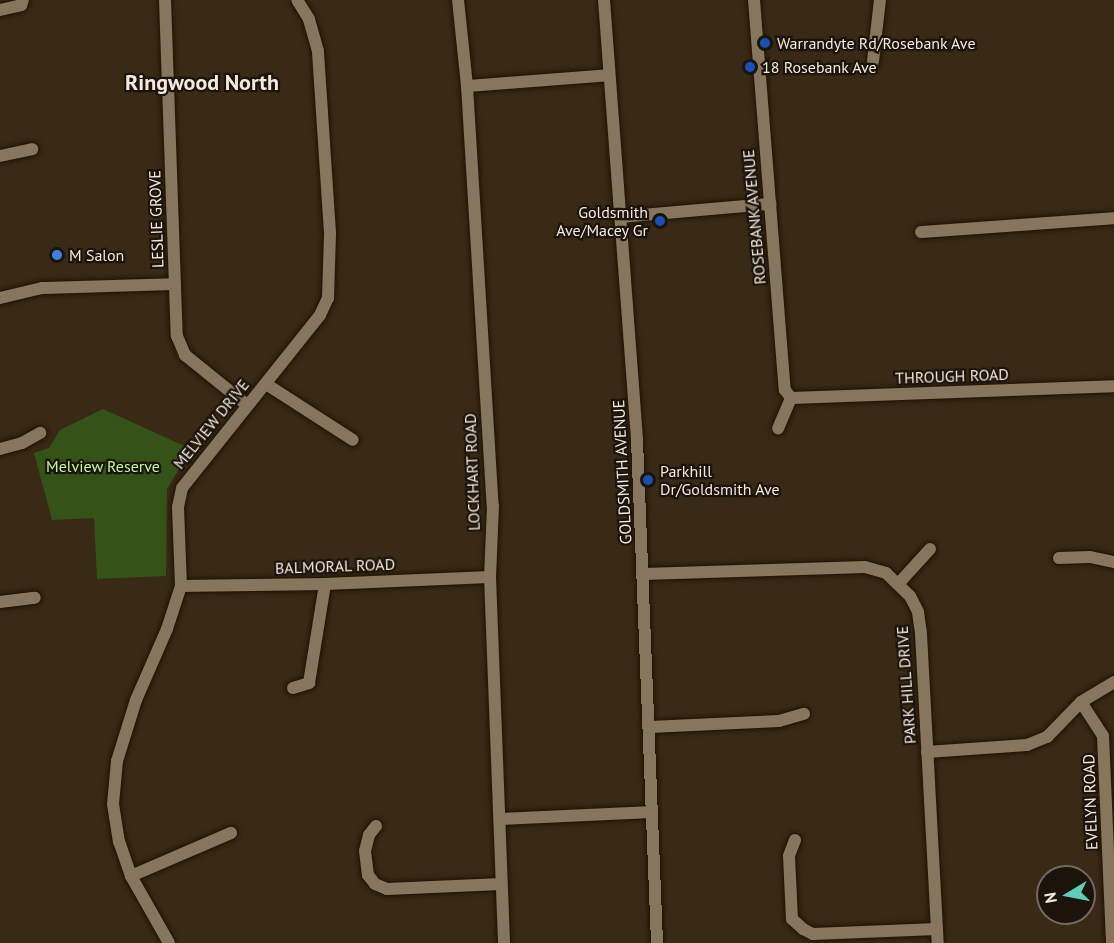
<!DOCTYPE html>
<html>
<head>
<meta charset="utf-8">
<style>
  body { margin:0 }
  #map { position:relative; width:1114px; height:943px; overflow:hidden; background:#382a14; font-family:"PT Sans",sans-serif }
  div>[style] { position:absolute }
  .green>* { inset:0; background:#355218 }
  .roads { filter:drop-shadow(0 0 2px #1f1200) drop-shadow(0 0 2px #1f1200) }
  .street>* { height:12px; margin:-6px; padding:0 6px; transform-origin:6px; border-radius:6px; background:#86765d }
  .dots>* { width:16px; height:16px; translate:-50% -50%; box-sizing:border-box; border:3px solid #1a140a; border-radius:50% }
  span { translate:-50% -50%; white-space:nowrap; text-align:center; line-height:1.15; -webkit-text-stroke:4.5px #1a140a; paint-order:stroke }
  .poi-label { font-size:16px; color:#f3e9dc }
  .left { translate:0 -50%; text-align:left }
  .right { translate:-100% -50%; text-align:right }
  .street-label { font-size:16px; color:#f3e9dc }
  .park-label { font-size:16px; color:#c2f698 }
  .district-label { font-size:22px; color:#f3e9dc; font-weight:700 }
  .north { position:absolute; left:1036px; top:865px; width:60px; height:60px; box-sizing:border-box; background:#1a140a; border:2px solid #71695e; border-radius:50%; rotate:260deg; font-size:16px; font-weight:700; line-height:24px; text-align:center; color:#f3e9dc }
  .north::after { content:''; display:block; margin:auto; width:21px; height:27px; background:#5dceb9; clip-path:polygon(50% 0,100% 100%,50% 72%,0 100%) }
</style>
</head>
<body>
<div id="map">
  <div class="green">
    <i style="clip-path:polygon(103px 409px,191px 449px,167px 489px,166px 576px,97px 579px,94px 518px,52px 520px,34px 453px,49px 448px,60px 430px)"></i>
  </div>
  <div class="roads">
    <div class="street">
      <i style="left:165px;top:0;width:336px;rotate:88deg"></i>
      <i style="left:177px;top:336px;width:21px;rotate:67deg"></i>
      <i style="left:185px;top:355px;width:80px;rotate:38.9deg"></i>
      <i style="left:458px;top:0;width:86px;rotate:84deg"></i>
      <i style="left:467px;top:86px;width:421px;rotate:86.5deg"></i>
      <i style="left:493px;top:506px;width:71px;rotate:92.4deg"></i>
      <i style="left:490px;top:577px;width:366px;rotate:87.8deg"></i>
      <i style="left:604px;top:0;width:441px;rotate:85.7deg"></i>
      <i style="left:637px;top:440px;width:503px;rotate:87.72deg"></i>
      <i style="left:754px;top:0;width:391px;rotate:85.5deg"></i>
      <i style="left:785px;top:390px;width:10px;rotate:53deg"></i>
      <i style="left:791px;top:398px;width:33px;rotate:113deg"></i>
      <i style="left:0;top:10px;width:22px;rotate:-13deg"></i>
      <i style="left:21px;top:5px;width:5px;rotate:-68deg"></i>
      <i style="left:873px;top:61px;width:61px;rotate:-83.5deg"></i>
      <i style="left:467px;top:86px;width:142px;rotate:-4.4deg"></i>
      <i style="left:0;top:156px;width:33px;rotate:-12deg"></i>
      <i style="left:620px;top:217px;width:151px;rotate:-5deg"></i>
      <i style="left:921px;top:232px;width:194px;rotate:-4.1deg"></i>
      <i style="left:0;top:298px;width:43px;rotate:-13.4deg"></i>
      <i style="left:42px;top:288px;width:133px;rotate:-1.7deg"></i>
      <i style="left:266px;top:384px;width:103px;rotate:32.8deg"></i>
      <i style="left:791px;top:398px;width:323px;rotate:-2.1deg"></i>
      <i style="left:0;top:449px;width:23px;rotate:-15deg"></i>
      <i style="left:22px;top:443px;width:21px;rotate:-29deg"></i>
      <i style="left:1059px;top:558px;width:31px;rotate:-2deg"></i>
      <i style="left:1090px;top:557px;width:25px;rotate:12deg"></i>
      <i style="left:644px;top:574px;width:221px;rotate:-1.8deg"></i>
      <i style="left:865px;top:567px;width:22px;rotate:16deg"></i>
      <i style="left:886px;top:573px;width:33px;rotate:44deg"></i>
      <i style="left:910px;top:596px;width:18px;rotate:63deg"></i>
      <i style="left:918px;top:612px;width:22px;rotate:82deg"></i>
      <i style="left:921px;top:634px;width:309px;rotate:86.9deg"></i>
      <i style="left:899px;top:583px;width:46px;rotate:-47.6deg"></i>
      <i style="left:181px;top:586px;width:144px;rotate:-0.8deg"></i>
      <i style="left:325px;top:584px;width:165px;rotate:-2.4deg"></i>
      <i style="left:0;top:602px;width:35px;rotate:-7deg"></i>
      <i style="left:293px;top:688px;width:17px;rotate:-17deg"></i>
      <i style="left:309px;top:683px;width:100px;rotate:-80.8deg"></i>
      <i style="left:1081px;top:702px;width:40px;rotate:57.1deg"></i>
      <i style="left:1103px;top:736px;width:207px;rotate:87.5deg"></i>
      <i style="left:650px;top:727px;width:129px;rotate:-2.7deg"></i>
      <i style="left:779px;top:721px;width:26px;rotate:-16deg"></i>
      <i style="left:927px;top:752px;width:100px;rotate:-4deg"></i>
      <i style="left:1027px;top:745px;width:22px;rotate:-22deg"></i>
      <i style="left:1047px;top:737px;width:49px;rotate:-45.8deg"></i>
      <i style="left:1081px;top:702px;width:39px;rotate:-31deg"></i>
      <i style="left:500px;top:819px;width:152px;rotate:-2.6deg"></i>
      <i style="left:376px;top:826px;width:11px;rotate:128deg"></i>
      <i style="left:369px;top:835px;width:16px;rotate:104deg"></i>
      <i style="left:365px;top:851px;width:24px;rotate:83deg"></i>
      <i style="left:368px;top:875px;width:11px;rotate:52deg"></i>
      <i style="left:375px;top:884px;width:13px;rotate:23deg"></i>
      <i style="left:387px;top:889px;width:114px;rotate:-2.5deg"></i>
      <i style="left:795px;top:840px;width:17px;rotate:111deg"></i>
      <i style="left:789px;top:856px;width:63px;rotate:87.3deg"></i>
      <i style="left:792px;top:919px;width:15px;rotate:42deg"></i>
      <i style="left:803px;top:929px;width:11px;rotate:27deg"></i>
      <i style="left:813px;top:934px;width:124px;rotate:-2.3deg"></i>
      <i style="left:131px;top:876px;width:109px;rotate:-23.3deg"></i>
      <i style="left:169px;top:943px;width:77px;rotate:-119.6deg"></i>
      <i style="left:131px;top:876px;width:36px;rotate:-109deg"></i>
      <i style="left:119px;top:842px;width:38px;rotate:-99deg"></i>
      <i style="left:113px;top:804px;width:43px;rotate:-84.7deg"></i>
      <i style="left:117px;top:761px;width:64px;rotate:-72.7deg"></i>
      <i style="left:136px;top:700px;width:77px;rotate:-66.4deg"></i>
      <i style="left:167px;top:629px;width:45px;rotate:-72deg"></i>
      <i style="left:181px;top:586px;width:79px;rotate:-92.2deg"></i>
      <i style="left:178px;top:507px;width:19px;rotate:-78deg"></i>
      <i style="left:182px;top:488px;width:221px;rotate:-51.4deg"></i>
      <i style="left:320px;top:315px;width:19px;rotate:-65deg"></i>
      <i style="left:328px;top:298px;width:65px;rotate:-88.2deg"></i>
      <i style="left:330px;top:233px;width:182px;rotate:-93.8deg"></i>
      <i style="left:318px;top:51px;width:33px;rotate:-106deg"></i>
      <i style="left:309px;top:19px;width:22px;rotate:-122deg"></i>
    </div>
  </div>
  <div class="dots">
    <i style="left:765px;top:43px;background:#1a4fb4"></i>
    <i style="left:750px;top:67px;background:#1a4fb4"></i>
    <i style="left:660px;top:221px;background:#1a4fb4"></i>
    <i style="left:57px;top:255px;background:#3f7fe0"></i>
    <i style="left:648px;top:480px;background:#1a4fb4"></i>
  </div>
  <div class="poi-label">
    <span class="left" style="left:777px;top:43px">Warrandyte Rd/Rosebank Ave</span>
    <span class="left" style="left:762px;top:67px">18 Rosebank Ave</span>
    <span class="right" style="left:648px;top:221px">Goldsmith<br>Ave/Macey Gr</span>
    <span class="left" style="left:69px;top:255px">M Salon</span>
    <span class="left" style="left:660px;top:480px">Parkhill<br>Dr/Goldsmith Ave</span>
  </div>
  <div class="street-label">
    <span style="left:754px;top:217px;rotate:-95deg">ROSEBANK AVENUE</span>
    <span style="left:156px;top:219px;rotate:-92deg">LESLIE GROVE</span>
    <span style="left:952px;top:376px;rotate:-2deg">THROUGH ROAD</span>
    <span style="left:211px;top:424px;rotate:-51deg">MELVIEW DRIVE</span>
    <span style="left:472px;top:472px;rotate:-92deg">LOCKHART ROAD</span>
    <span style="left:622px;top:472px;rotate:-93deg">GOLDSMITH AVENUE</span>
    <span style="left:335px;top:566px;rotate:-2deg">BALMORAL ROAD</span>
    <span style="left:906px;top:685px;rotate:-94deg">PARK HILL DRIVE</span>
    <span style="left:1090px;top:802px;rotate:-92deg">EVELYN ROAD</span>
  </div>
  <div class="park-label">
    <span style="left:103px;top:466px">Melview Reserve</span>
  </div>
  <div class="district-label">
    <span style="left:202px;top:83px">Ringwood North</span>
  </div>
  <div class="north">N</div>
</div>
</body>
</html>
